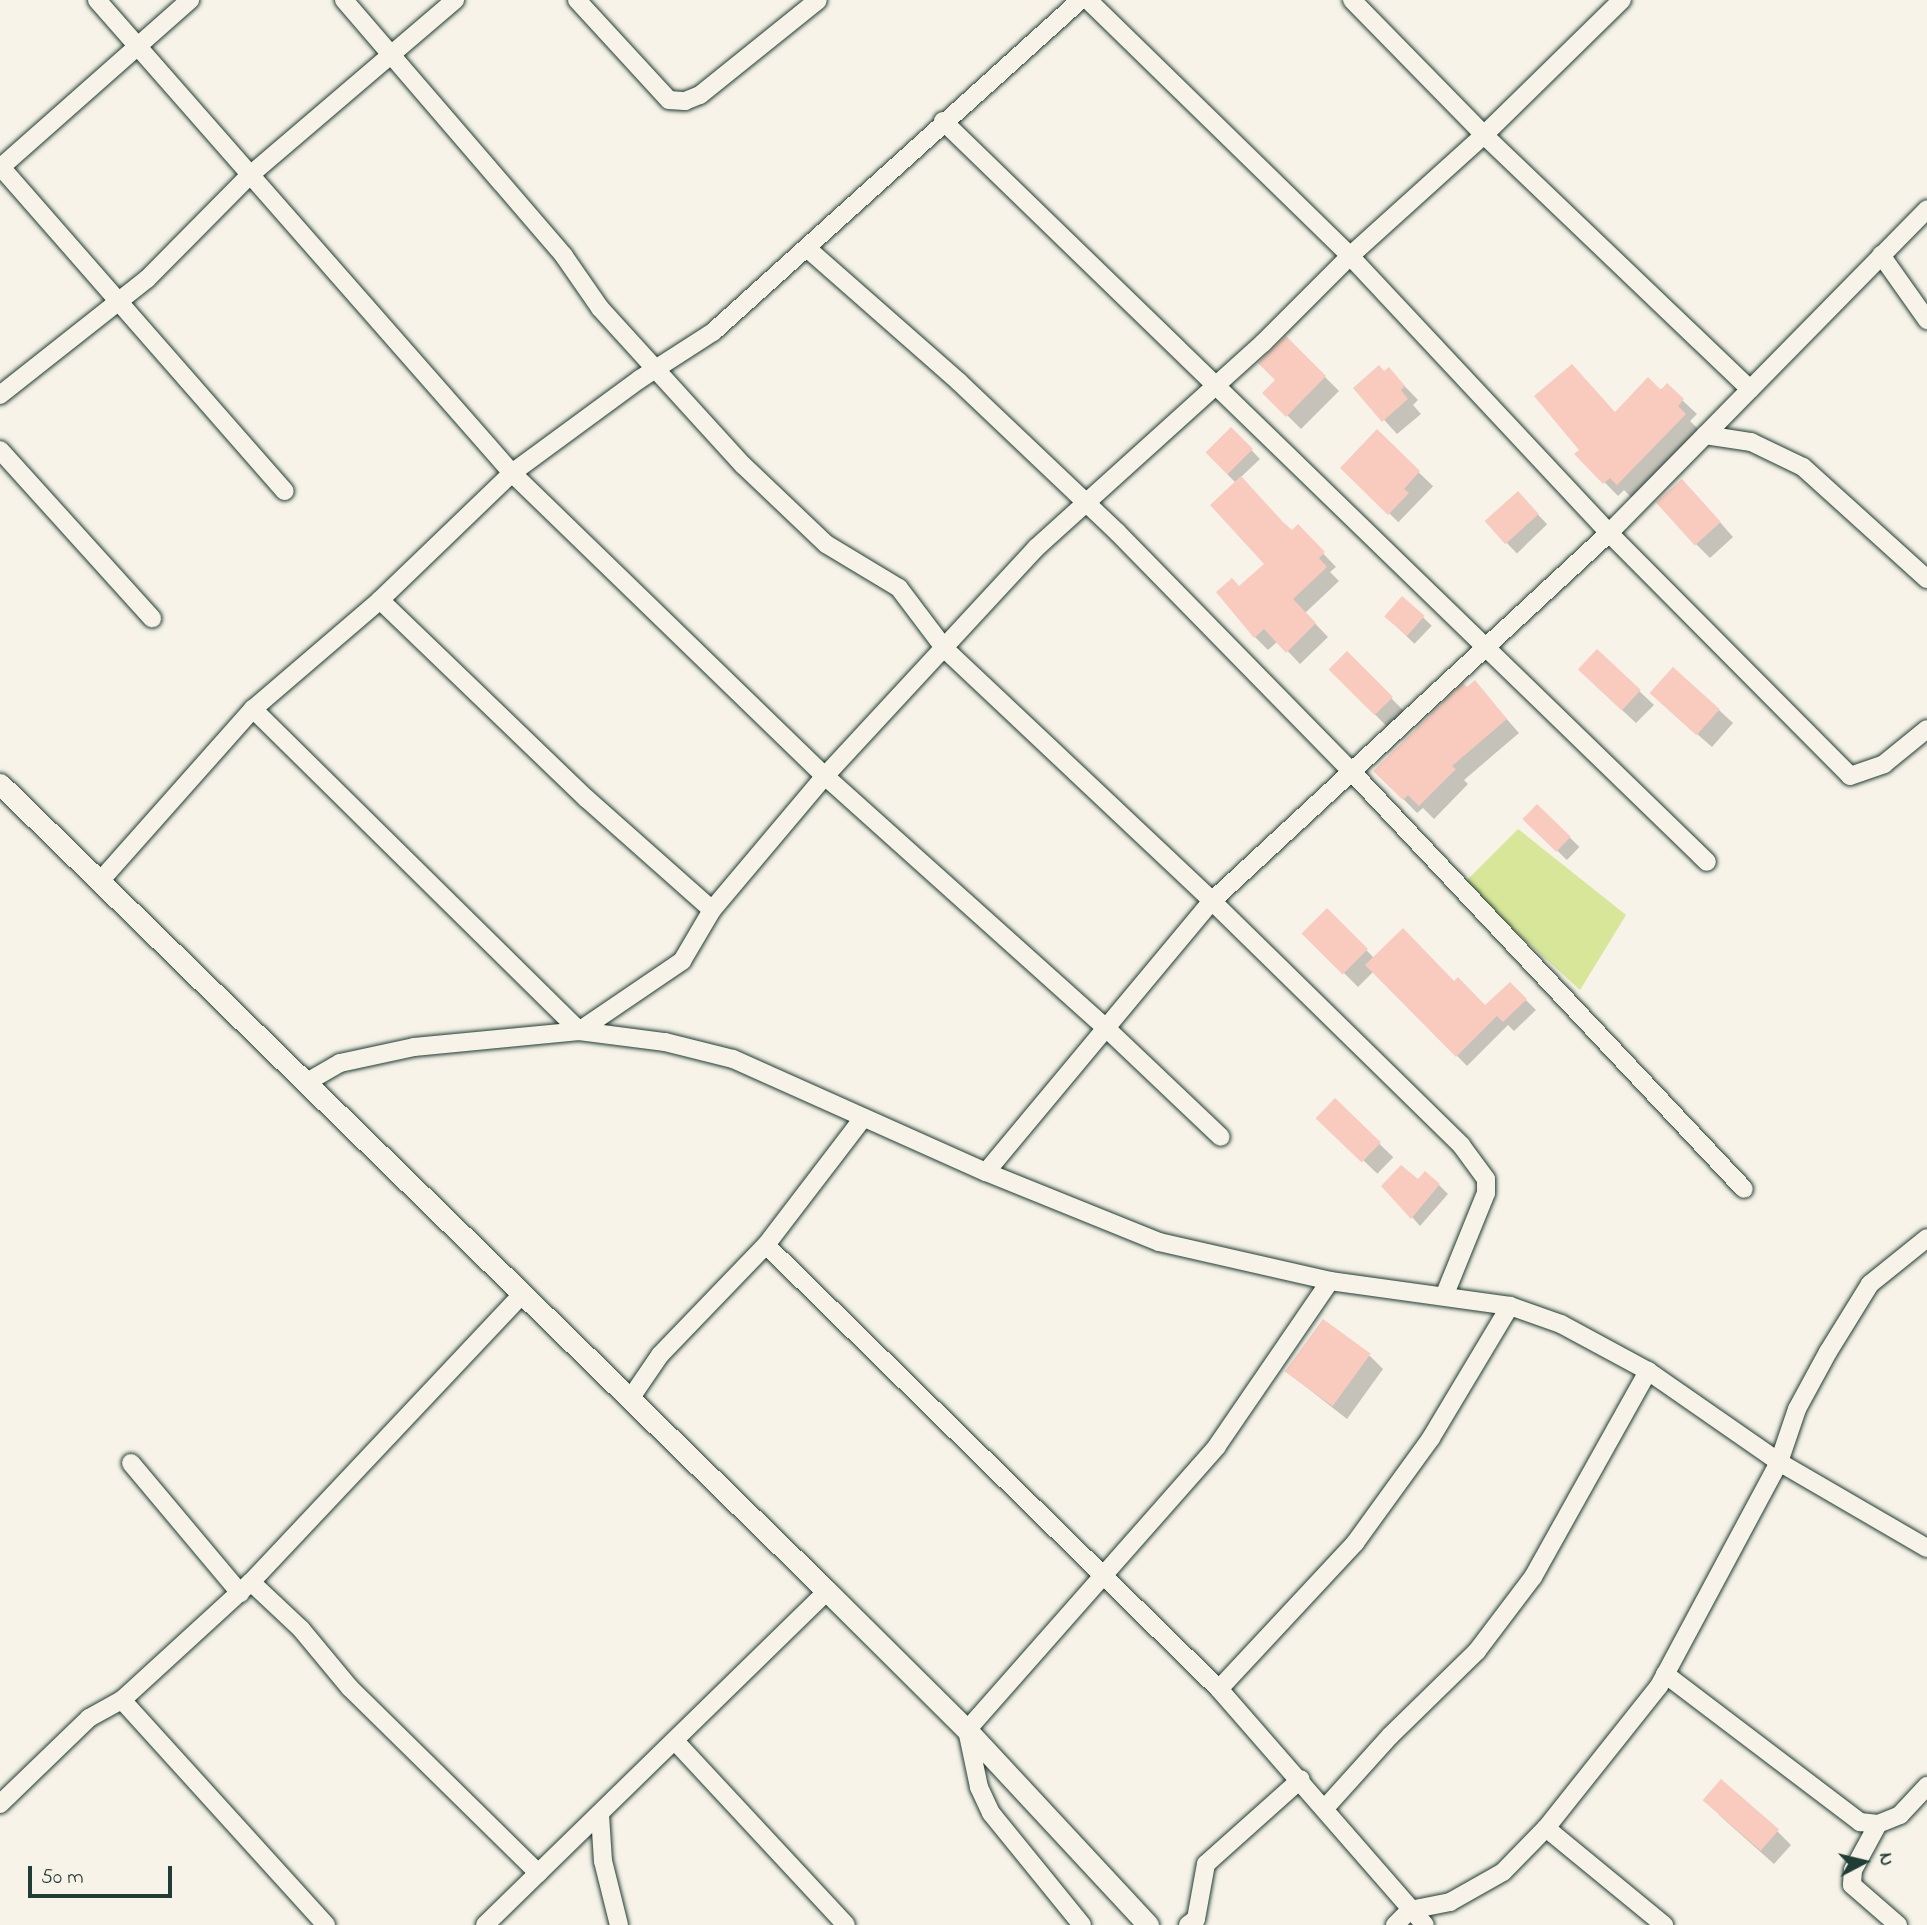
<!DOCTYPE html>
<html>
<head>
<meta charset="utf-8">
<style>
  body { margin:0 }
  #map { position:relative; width:1927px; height:1925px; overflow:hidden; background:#f7f3e8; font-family:"Indie Flower",sans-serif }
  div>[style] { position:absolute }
  .green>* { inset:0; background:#d8e699 }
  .shadow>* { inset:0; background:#0003; transform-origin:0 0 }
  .building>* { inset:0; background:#f9cbbe; transform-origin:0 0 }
  .roads { filter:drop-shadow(0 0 2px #1f3d34) drop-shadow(0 0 2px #1f3d34) }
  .minor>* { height:18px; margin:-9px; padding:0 9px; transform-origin:9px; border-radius:9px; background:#f7f3e8 }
  .tertiary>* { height:21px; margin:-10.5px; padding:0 10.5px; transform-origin:10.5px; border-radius:10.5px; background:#f7f3e8 }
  span { translate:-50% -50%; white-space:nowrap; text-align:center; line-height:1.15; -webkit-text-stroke:5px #f7f3e8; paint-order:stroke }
  .north { position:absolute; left:1829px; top:1827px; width:70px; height:70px; -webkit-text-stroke:5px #f7f3e8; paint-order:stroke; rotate:83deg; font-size:19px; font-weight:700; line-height:28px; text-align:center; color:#1f3d34 }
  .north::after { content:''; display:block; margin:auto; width:24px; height:32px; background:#1f3d34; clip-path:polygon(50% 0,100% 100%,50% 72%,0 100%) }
  .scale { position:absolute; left:28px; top:1866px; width:144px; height:32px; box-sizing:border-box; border:4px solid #1f3d34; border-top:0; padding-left:9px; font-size:21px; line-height:24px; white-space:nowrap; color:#1f3d34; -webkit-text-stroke:5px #f7f3e8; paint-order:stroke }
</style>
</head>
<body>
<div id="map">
  <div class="green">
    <i style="clip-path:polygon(1518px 829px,1626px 915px,1580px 990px,1463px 884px)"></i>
  </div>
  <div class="shadow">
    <i style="clip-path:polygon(1286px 338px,1339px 391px,1301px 429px,1265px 393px,1277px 380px)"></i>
    <i style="clip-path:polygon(1389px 370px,1418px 400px,1413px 405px,1421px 414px,1397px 434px,1355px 388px)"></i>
    <i style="clip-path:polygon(1667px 386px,1697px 414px,1690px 421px,1698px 429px,1632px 498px,1624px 490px,1618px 496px,1577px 454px,1616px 414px)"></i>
    <i style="clip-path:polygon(1231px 429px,1260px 459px,1240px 478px,1292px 532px,1298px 527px,1336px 567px,1330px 572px,1339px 581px,1305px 613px,1328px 637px,1300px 664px,1278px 641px,1268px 650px,1255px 637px,1239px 587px,1266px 565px,1236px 483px,1227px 474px)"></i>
    <i style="left:1377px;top:432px;width:78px;height:50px;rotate:44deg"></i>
    <i style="left:1518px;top:494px;width:42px;height:42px;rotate:46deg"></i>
    <i style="clip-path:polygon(1696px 495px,1733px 537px,1710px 558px,1696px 544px)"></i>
    <i style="left:1403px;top:598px;width:40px;height:25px;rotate:44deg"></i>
    <i style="clip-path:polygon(1597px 651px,1654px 705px,1636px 723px,1594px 684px)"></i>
    <i style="left:1347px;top:654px;width:82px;height:23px;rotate:45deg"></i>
    <i style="clip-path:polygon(1475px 683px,1519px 733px,1464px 780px,1468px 784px,1434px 819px,1423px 808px,1417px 813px,1376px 771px)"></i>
    <i style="clip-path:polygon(1666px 707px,1719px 710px,1733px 723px,1712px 747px)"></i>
    <i style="left:1537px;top:806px;width:59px;height:18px;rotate:44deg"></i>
    <i style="clip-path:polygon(1327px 910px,1374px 958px,1454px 983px,1486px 1007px,1510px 984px,1536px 1010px,1514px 1031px,1508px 1025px,1467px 1066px,1374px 971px,1358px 987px,1304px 933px)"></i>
    <i style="left:1335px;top:1101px;width:81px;height:23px;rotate:44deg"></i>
    <i style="clip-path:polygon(1419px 1181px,1439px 1185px,1448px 1194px,1420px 1226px,1412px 1217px)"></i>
    <i style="clip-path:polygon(1370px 1356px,1383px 1369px,1347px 1419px,1287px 1372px)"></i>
    <i style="clip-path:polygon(1718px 1814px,1777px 1831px,1791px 1845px,1774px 1864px)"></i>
  </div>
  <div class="building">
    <i style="clip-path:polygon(1286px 336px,1326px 376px,1286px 417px,1262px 393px,1275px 380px,1258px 363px)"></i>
    <i style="clip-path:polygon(1572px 364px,1615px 412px,1648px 377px,1661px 390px,1667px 383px,1684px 399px,1678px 406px,1686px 414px,1617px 485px,1610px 478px,1603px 484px,1574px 454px,1579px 450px,1534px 396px)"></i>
    <i style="clip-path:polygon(1379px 365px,1384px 371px,1389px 367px,1405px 386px,1401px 390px,1408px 399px,1382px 422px,1353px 388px)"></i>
    <i style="left:1231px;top:427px;width:31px;height:36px;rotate:45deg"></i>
    <i style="clip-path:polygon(1377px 429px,1420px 471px,1404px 489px,1409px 493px,1388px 515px,1340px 468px)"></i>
    <i style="clip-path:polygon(1241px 476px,1283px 522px,1292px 530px,1298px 524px,1325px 552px,1319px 558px,1327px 567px,1293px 599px,1316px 623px,1286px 653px,1264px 629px,1254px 638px,1216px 592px,1232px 578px,1239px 586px,1264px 564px,1210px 505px)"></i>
    <i style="left:1682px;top:479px;width:58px;height:35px;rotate:48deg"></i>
    <i style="left:1518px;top:491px;width:31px;height:45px;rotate:48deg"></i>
    <i style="left:1402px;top:596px;width:30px;height:27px;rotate:41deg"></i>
    <i style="left:1597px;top:649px;width:60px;height:28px;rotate:43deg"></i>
    <i style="left:1347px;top:651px;width:65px;height:26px;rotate:45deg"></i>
    <i style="left:1673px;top:667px;width:63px;height:35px;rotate:42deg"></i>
    <i style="clip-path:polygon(1475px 680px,1507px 719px,1452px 766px,1456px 769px,1419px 806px,1408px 795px,1403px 800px,1373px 771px,1463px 683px,1467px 687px)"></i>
    <i style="left:1537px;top:804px;width:47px;height:21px;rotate:44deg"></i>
    <i style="left:1327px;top:908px;width:58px;height:36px;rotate:45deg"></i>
    <i style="clip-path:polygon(1403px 928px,1454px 981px,1458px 977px,1485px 1005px,1510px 982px,1527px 999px,1503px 1022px,1497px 1016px,1456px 1057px,1365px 965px)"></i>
    <i style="left:1335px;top:1098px;width:64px;height:28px;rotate:44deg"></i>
    <i style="clip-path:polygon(1401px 1165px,1418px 1179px,1425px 1171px,1440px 1184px,1411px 1219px,1381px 1186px)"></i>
    <i style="left:1323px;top:1319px;width:59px;height:65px;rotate:36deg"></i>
    <i style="left:1721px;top:1779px;width:77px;height:28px;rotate:41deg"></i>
  </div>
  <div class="roads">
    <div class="minor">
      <i style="left:97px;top:0;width:629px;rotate:48.74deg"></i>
      <i style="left:512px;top:473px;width:436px;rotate:44.1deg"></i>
      <i style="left:825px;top:776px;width:377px;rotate:41.9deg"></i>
      <i style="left:1106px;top:1028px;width:158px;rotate:43.5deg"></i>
      <i style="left:344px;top:0;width:338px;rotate:49.3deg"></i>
      <i style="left:564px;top:256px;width:63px;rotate:55.3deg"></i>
      <i style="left:600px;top:308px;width:212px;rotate:47.7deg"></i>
      <i style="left:743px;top:465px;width:115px;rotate:43.6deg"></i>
      <i style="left:826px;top:544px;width:85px;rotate:31.1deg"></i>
      <i style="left:899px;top:588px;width:76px;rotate:53deg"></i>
      <i style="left:945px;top:649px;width:367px;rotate:43.3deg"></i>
      <i style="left:1212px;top:901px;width:349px;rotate:44.4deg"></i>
      <i style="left:1461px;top:1145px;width:42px;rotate:53.7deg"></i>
      <i style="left:1486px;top:1179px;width:14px;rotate:90deg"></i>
      <i style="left:1486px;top:1193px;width:109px;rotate:112.1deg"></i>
      <i style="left:577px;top:0;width:136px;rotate:47.4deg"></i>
      <i style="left:669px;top:100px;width:16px;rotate:4deg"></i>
      <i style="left:685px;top:101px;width:16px;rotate:-22deg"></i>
      <i style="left:700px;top:95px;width:151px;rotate:-38.8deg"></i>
      <i style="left:1088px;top:0;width:366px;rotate:44.3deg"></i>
      <i style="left:1350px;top:256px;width:379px;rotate:46.9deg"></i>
      <i style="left:1609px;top:533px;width:342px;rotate:45.2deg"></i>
      <i style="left:1850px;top:776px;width:36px;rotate:-19deg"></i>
      <i style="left:1884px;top:764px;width:55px;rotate:-39.1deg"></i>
      <i style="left:1352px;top:0;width:189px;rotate:45.6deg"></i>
      <i style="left:1484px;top:135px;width:368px;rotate:43.7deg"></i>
      <i style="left:943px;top:121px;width:1064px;rotate:44.12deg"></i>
      <i style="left:0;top:166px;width:432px;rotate:48.8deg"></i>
      <i style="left:0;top:168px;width:254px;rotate:-41.5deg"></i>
      <i style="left:809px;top:250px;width:200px;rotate:41.3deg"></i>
      <i style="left:959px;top:382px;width:218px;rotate:43.5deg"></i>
      <i style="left:1117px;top:532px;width:336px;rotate:45.6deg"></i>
      <i style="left:1352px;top:772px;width:572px;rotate:46.77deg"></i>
      <i style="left:1881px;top:255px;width:80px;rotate:54.7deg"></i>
      <i style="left:0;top:395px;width:187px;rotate:-38.3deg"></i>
      <i style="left:147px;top:279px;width:145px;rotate:-45.3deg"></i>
      <i style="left:249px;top:176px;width:271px;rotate:-40.5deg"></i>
      <i style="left:1705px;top:435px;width:47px;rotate:8.7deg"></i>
      <i style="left:1751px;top:442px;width:58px;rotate:25.7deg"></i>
      <i style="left:1803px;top:467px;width:167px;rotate:42.1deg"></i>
      <i style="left:0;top:450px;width:227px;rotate:47.9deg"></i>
      <i style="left:380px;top:600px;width:287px;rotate:43.9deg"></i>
      <i style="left:587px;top:799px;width:167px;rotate:41.6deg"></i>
      <i style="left:253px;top:709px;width:458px;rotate:44.6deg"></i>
      <i style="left:579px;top:1031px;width:125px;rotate:-34.2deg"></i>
      <i style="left:682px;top:961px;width:59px;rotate:-59.5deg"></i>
      <i style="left:712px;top:910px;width:175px;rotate:-49.9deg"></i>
      <i style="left:825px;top:776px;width:311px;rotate:-47.2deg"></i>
      <i style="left:1036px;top:548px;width:306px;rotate:-42.1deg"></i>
      <i style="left:1263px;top:343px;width:123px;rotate:-45deg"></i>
      <i style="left:1350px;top:256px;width:181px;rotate:-42.1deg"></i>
      <i style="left:1484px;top:135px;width:193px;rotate:-44.4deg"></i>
      <i style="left:101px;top:880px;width:229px;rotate:-48.4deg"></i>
      <i style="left:253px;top:709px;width:167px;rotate:-40.6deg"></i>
      <i style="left:380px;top:600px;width:183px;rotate:-43.9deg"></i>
      <i style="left:512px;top:473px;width:159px;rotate:-36.3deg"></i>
      <i style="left:640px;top:379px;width:87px;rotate:-32.8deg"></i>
      <i style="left:713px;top:332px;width:496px;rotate:-42.1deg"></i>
      <i style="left:307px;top:1082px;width:38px;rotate:-30deg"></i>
      <i style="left:340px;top:1063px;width:76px;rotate:-12.2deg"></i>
      <i style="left:414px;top:1047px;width:166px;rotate:-5.5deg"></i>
      <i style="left:579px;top:1031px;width:87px;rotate:7.3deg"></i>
      <i style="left:665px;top:1042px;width:70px;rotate:14deg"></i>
      <i style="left:733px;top:1059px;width:277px;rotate:24.1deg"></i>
      <i style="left:986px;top:1172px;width:187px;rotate:22deg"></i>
      <i style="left:1159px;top:1242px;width:175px;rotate:12.8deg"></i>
      <i style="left:1330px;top:1281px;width:182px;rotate:7.9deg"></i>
      <i style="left:1510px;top:1306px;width:54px;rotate:19.4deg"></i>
      <i style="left:1561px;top:1324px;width:99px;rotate:28.4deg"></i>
      <i style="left:1648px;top:1371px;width:160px;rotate:34.8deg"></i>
      <i style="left:1779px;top:1462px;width:171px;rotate:30.2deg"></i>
      <i style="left:986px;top:1172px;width:353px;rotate:-50.2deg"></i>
      <i style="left:1212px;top:901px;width:541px;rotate:-42.83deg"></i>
      <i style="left:1609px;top:533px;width:454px;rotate:-45.5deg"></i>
      <i style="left:766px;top:1245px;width:634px;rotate:44.43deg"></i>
      <i style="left:1219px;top:1689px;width:313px;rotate:48.9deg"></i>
      <i style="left:630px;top:1399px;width:53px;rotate:-55.7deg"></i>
      <i style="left:660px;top:1355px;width:153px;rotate:-46.1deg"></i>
      <i style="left:766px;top:1245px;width:160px;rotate:-52.6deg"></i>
      <i style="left:131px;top:1463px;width:170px;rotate:50deg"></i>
      <i style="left:251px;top:1582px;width:395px;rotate:-46.7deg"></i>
      <i style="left:1665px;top:1674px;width:245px;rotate:37.2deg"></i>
      <i style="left:1860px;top:1822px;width:18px;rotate:6deg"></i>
      <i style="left:1878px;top:1824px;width:24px;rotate:-22deg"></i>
      <i style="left:1900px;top:1815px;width:40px;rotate:-47deg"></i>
      <i style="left:1219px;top:1689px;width:200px;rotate:-47deg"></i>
      <i style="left:1355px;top:1543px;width:130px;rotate:-54.1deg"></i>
      <i style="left:1431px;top:1438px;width:154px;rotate:-59.1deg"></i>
      <i style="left:122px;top:1700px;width:304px;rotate:47.8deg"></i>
      <i style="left:675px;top:1741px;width:251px;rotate:47.1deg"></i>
      <i style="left:0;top:1804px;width:124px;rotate:-44deg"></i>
      <i style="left:89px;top:1718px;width:38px;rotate:-29deg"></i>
      <i style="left:122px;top:1700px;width:175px;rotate:-42.5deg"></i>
      <i style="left:251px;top:1582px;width:69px;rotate:43.2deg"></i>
      <i style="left:301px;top:1629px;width:77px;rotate:50.3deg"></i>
      <i style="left:350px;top:1688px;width:264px;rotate:44.5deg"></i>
      <i style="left:1326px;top:1807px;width:96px;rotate:-48deg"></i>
      <i style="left:1390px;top:1736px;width:122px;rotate:-44.3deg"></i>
      <i style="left:1477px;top:1651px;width:93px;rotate:-52.9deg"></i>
      <i style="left:1533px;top:1577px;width:236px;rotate:-60.8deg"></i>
      <i style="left:600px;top:1815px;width:46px;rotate:86.3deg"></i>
      <i style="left:603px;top:1861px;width:66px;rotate:76deg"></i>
      <i style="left:1878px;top:1824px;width:52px;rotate:118.5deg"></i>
      <i style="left:1853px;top:1870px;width:15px;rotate:94deg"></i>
      <i style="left:1852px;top:1885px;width:61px;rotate:41deg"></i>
      <i style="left:1546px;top:1828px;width:153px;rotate:39.4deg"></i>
      <i style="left:485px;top:1925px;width:478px;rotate:-44.3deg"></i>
      <i style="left:1082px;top:1925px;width:144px;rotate:-129.1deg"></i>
      <i style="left:991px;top:1813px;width:29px;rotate:-115deg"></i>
      <i style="left:979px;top:1787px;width:58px;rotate:-101.9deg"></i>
      <i style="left:967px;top:1730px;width:378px;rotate:-48.6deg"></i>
      <i style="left:1217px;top:1446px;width:200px;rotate:-55.6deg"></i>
      <i style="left:1188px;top:1925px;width:10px;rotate:-37deg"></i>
      <i style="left:1196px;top:1919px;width:56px;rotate:-79.7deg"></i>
      <i style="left:1206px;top:1864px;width:127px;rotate:-41.8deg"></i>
      <i style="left:1395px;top:1925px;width:21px;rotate:-45deg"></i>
      <i style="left:1410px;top:1910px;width:41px;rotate:-11.3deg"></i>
      <i style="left:1450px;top:1902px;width:61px;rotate:-29.5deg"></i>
      <i style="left:1503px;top:1872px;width:62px;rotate:-45.7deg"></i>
      <i style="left:1546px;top:1828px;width:181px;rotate:-51.5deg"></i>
      <i style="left:1659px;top:1686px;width:254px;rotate:-61.8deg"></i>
      <i style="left:1779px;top:1462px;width:56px;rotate:-71.2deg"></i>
      <i style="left:1797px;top:1409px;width:65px;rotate:-61.5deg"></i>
      <i style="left:1828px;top:1352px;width:80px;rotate:-58.3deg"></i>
      <i style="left:1870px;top:1284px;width:73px;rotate:-38.9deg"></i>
    </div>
    <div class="tertiary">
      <i style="left:0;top:784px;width:1155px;rotate:44.3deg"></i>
      <i style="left:827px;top:1591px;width:197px;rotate:44.8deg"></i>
      <i style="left:967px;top:1730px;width:266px;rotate:47.1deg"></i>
    </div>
  </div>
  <div class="north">N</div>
  <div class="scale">50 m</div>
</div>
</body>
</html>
